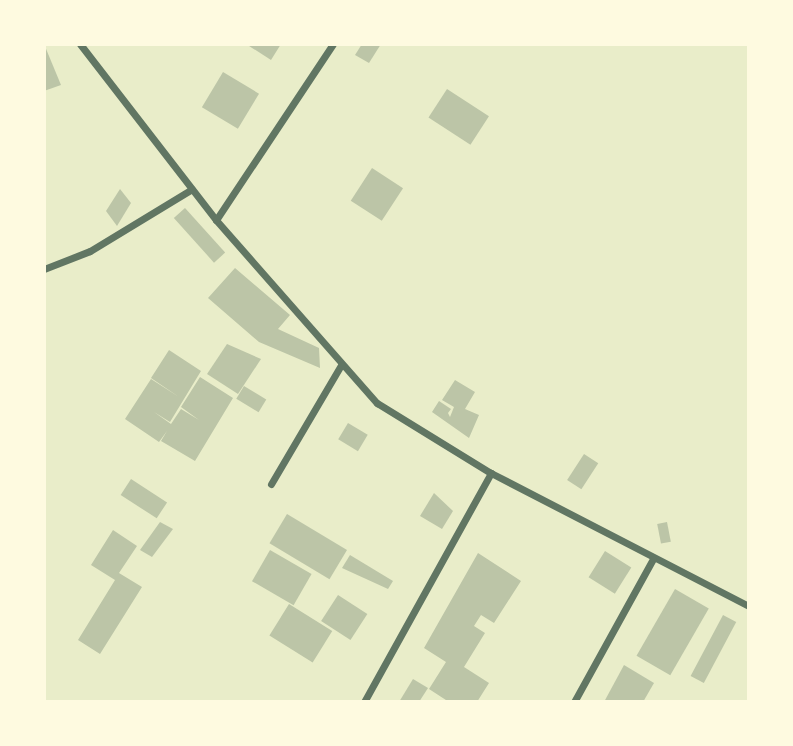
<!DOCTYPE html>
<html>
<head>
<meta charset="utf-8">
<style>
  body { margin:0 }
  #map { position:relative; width:793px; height:746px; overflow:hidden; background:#e9edc9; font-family:Cabin,sans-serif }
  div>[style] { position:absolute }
  .building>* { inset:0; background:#bcc5a7; transform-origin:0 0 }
  .minor>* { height:7px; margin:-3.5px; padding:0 3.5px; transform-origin:3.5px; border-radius:3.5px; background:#617663 }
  span { translate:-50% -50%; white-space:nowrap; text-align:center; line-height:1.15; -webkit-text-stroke:5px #fefae0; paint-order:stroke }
  .frame { position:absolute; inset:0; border:46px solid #fefae0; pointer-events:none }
</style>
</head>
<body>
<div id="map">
  <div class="building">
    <i style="clip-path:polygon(44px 44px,61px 85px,44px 91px)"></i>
    <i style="clip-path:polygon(246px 44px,281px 44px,271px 60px)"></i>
    <i style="clip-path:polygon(362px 44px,381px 44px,369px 63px,355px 55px)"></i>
    <i style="left:223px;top:72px;width:42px;height:41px;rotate:31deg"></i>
    <i style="left:447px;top:89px;width:50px;height:34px;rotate:33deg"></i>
    <i style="left:372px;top:168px;width:37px;height:39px;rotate:33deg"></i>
    <i style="clip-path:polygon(120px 189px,131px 203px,117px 226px,106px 211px)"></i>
    <i style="left:185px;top:208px;width:60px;height:15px;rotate:48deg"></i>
    <i style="clip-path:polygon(235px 268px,290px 315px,278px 329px,319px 348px,320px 368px,259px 342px,208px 298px)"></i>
    <i style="clip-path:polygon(227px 344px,261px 359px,238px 394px,207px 374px)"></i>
    <i style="clip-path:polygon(169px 350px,201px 371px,170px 422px,154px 412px,171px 424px,181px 409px,199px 420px,181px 407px,200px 377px,233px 398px,195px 461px,161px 441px,167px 431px,159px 442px,125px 419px,151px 379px,179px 397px,151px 378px)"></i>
    <i style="clip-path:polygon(455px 380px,475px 392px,465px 409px,479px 415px,469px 438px,432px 412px,439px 401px,451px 409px,448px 413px,450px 417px,454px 407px,442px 400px)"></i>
    <i style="left:244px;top:386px;width:26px;height:15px;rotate:31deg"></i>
    <i style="left:348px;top:423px;width:23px;height:19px;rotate:31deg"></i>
    <i style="left:584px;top:454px;width:17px;height:31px;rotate:33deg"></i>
    <i style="left:131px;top:479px;width:43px;height:19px;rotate:33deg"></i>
    <i style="clip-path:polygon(434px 493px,453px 511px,442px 529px,420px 516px)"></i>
    <i style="left:287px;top:514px;width:70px;height:34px;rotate:31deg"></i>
    <i style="clip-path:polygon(160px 522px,173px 529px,152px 557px,140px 550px)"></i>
    <i style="left:667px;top:522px;width:20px;height:10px;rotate:79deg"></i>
    <i style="clip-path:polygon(113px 530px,137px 546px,119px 573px,142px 587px,100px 654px,78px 640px,115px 580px,91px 565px)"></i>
    <i style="left:270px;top:550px;width:48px;height:36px;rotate:30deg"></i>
    <i style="left:605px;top:551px;width:31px;height:31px;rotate:32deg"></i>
    <i style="clip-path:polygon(478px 553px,521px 581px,494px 623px,481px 615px,474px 626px,485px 633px,464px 667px,489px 683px,477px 702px,449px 702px,429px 689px,446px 662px,424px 648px)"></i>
    <i style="clip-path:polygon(350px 555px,393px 581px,388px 589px,342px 568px)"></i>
    <i style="left:675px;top:589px;width:39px;height:77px;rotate:30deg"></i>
    <i style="left:338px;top:595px;width:35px;height:31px;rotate:33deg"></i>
    <i style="left:289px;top:604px;width:51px;height:37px;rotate:32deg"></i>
    <i style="left:723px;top:615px;width:15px;height:69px;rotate:28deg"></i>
    <i style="clip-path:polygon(624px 665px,654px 683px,643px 702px,604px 702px)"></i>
    <i style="clip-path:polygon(413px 679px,428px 688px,419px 702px,399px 702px)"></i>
  </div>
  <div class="minor">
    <i style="left:80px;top:44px;width:222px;rotate:52.3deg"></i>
    <i style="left:216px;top:220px;width:244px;rotate:48.7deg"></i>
    <i style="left:377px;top:403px;width:134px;rotate:31.6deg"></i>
    <i style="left:491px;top:473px;width:290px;rotate:27.3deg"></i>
    <i style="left:216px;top:220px;width:211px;rotate:-56.4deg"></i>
    <i style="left:44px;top:269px;width:49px;rotate:-21.4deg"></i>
    <i style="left:90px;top:251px;width:119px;rotate:-31.3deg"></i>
    <i style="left:271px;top:484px;width:138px;rotate:-59.5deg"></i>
    <i style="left:364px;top:702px;width:262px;rotate:-61deg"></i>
    <i style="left:574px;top:702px;width:163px;rotate:-61.1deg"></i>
  </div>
  <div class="frame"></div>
</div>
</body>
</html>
